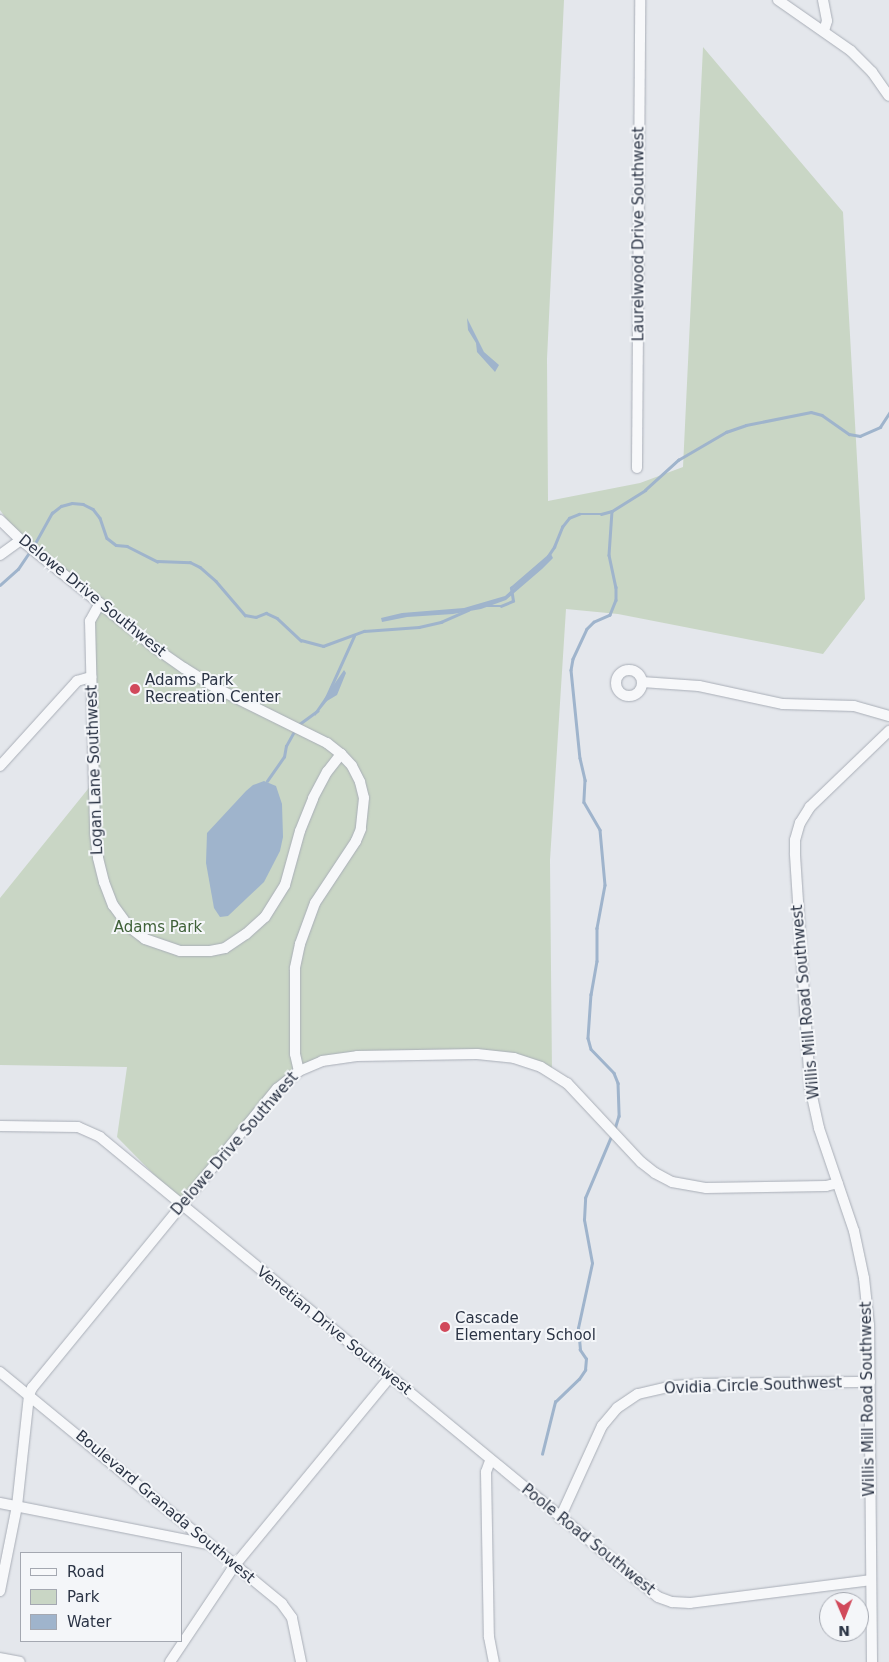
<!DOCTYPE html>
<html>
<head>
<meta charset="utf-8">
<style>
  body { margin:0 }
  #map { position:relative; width:889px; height:1662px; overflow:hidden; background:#e4e7ec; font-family:"DejaVu Sans",sans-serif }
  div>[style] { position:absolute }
  .green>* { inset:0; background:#c9d6c5 }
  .water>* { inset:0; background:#9fb4cc }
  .stream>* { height:2.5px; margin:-1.25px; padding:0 1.25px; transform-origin:1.25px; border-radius:1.25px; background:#9fb4cc }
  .roads { filter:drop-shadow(0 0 1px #a9aeb7) drop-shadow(0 0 1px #a9aeb7) }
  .minor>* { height:10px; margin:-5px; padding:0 5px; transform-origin:5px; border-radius:5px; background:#f7f8fa }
  .minor>.ring { margin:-5px; padding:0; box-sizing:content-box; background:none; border:10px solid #f7f8fa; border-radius:50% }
  .dots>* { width:14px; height:14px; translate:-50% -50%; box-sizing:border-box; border:2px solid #f4f6f9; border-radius:50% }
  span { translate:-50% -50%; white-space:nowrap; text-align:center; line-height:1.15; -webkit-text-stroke:4px #f4f6f9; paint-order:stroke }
  .street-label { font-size:15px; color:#2b3445 }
  .poi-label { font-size:15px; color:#2b3445 }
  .left { translate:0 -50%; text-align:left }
  .park-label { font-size:15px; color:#3f6138 }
  .legend { position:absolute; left:20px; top:1552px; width:162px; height:90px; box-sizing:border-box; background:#f4f6f9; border:1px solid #a4a8b1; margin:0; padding:6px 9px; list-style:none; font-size:15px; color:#2b3445 }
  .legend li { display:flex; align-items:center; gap:10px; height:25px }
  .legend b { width:25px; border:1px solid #a4a8b1 }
  .north { position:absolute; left:819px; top:1592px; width:50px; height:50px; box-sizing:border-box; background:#f4f6f9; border:1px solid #a4a8b1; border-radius:50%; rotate:179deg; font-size:14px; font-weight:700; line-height:20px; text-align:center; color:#2b3445 }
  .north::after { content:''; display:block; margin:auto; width:18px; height:22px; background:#d1495b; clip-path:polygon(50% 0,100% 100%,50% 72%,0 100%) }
</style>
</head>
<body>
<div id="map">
  <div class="green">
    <i style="clip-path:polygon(0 0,564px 0,547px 359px,548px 501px,640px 483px,683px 467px,703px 47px,843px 212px,865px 599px,823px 654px,618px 614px,566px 609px,550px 860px,552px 1073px,522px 1056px,423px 1051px,295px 1070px,180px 1201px,117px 1137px,127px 1067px,0 1065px,0 898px,92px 784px,91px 626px,97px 603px,27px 548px,0 510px)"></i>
  </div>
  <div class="water">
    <i style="clip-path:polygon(467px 318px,484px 352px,499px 365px,495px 372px,477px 352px,476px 343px,468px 330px)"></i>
    <i style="clip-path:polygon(551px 554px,553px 558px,542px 569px,506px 600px,481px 609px,453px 614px,407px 617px,382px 622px,381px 618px,402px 613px,464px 608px,505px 596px)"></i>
    <i style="clip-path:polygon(344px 670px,346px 673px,337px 695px,327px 701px,315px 716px,315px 712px)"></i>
    <i style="clip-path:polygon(264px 781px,276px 786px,282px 804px,283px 837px,280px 851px,264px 882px,228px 916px,220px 917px,214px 908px,206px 863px,207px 833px,246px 791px,253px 785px)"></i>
  </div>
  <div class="stream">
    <i style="left:612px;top:511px;width:44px;rotate:93.9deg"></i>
    <i style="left:609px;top:555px;width:33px;rotate:78deg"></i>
    <i style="left:616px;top:587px;width:13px;rotate:90deg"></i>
    <i style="left:616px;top:600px;width:16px;rotate:112deg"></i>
    <i style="left:610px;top:615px;width:17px;rotate:156deg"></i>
    <i style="left:594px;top:622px;width:10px;rotate:135deg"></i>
    <i style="left:587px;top:629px;width:33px;rotate:115deg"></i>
    <i style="left:573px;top:659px;width:11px;rotate:100deg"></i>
    <i style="left:571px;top:670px;width:88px;rotate:84.2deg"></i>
    <i style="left:580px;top:758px;width:23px;rotate:77deg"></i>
    <i style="left:585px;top:780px;width:22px;rotate:93deg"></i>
    <i style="left:584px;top:802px;width:32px;rotate:60deg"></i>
    <i style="left:600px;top:830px;width:55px;rotate:84.8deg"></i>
    <i style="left:605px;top:885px;width:44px;rotate:100.5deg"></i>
    <i style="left:597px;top:928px;width:33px;rotate:90deg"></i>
    <i style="left:597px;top:961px;width:34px;rotate:100deg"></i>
    <i style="left:591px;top:994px;width:44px;rotate:93.9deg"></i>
    <i style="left:588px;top:1038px;width:11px;rotate:75deg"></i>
    <i style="left:591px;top:1049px;width:33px;rotate:46deg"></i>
    <i style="left:614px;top:1073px;width:11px;rotate:68deg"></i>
    <i style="left:618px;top:1083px;width:33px;rotate:88deg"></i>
    <i style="left:619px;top:1116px;width:14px;rotate:107deg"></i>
    <i style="left:33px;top:547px;width:39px;rotate:-61deg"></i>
    <i style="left:52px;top:513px;width:11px;rotate:-38deg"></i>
    <i style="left:61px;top:506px;width:11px;rotate:-15deg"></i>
    <i style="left:72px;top:503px;width:11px;rotate:5deg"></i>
    <i style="left:83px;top:504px;width:11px;rotate:27deg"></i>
    <i style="left:93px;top:509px;width:11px;rotate:52deg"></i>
    <i style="left:100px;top:518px;width:21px;rotate:71deg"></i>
    <i style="left:107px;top:538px;width:11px;rotate:38deg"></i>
    <i style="left:116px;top:545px;width:11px;rotate:5deg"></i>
    <i style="left:127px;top:546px;width:34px;rotate:27deg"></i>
    <i style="left:157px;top:561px;width:33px;rotate:2deg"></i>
    <i style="left:190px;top:562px;width:11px;rotate:27deg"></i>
    <i style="left:200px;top:567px;width:21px;rotate:41deg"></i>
    <i style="left:216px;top:581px;width:45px;rotate:49.5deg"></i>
    <i style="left:245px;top:615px;width:11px;rotate:10deg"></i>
    <i style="left:256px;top:617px;width:11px;rotate:-22deg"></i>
    <i style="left:266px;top:613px;width:12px;rotate:24deg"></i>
    <i style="left:277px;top:618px;width:33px;rotate:43deg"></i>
    <i style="left:301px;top:640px;width:23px;rotate:15deg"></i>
    <i style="left:323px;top:646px;width:44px;rotate:-20.1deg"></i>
    <i style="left:364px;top:631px;width:55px;rotate:-4.2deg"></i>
    <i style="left:419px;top:627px;width:23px;rotate:-13deg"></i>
    <i style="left:441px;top:622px;width:30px;rotate:-24deg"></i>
    <i style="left:0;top:585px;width:24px;rotate:-42deg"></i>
    <i style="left:18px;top:569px;width:22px;rotate:-56deg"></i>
    <i style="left:487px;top:606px;width:14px"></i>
    <i style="left:501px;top:606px;width:13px;rotate:-23deg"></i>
    <i style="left:513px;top:601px;width:13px;rotate:-99deg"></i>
    <i style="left:511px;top:588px;width:49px;rotate:-40.9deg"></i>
    <i style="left:548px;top:556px;width:11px;rotate:-56deg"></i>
    <i style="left:554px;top:547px;width:22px;rotate:-68deg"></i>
    <i style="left:562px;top:527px;width:11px;rotate:-52deg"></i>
    <i style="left:569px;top:518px;width:11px;rotate:-22deg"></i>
    <i style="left:579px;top:514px;width:22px"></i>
    <i style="left:601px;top:514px;width:11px;rotate:-15deg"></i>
    <i style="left:612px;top:511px;width:39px;rotate:-32deg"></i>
    <i style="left:645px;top:490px;width:45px;rotate:-42.3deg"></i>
    <i style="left:678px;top:460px;width:56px;rotate:-30.3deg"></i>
    <i style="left:726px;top:432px;width:21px;rotate:-19deg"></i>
    <i style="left:746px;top:425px;width:66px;rotate:-11.3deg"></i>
    <i style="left:811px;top:412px;width:11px;rotate:15deg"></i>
    <i style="left:822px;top:415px;width:33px;rotate:35deg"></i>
    <i style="left:849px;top:434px;width:11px;rotate:10deg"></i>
    <i style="left:860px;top:436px;width:22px;rotate:-24deg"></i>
    <i style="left:880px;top:427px;width:17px;rotate:-57deg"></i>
    <i style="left:325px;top:700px;width:70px;rotate:-65.6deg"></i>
    <i style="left:298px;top:725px;width:24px;rotate:-36deg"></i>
    <i style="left:267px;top:781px;width:29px;rotate:-55deg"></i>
    <i style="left:284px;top:757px;width:11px;rotate:-80deg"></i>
    <i style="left:286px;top:746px;width:18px;rotate:-61deg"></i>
    <i style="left:542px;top:1454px;width:54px;rotate:-76deg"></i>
    <i style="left:555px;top:1402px;width:33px;rotate:-44deg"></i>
    <i style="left:579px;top:1379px;width:11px;rotate:-56deg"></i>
    <i style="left:585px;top:1370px;width:11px;rotate:-85deg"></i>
    <i style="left:586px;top:1359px;width:11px;rotate:-124deg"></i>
    <i style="left:580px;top:1350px;width:22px;rotate:-95deg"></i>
    <i style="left:578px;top:1328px;width:66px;rotate:-77.8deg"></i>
    <i style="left:592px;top:1263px;width:44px;rotate:-100.5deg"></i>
    <i style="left:584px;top:1220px;width:22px;rotate:-87deg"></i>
    <i style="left:585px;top:1198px;width:69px;rotate:-67.1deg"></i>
  </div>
  <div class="roads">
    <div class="minor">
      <i style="left:778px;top:0;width:89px;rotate:34.9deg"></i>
      <i style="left:851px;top:51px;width:30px;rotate:45deg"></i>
      <i style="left:872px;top:72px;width:29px;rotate:55deg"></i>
      <i style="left:823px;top:0;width:21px;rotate:79deg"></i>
      <i style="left:827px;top:21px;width:10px;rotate:107deg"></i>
      <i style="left:637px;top:468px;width:468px;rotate:-89.6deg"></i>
      <i style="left:0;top:520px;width:29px;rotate:44deg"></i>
      <i style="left:21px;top:540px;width:176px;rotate:38.8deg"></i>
      <i style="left:158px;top:650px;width:32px;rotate:35deg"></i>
      <i style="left:184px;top:668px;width:38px;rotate:32deg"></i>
      <i style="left:216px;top:688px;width:124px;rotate:26.4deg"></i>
      <i style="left:327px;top:743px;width:18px;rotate:38deg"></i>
      <i style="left:341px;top:754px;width:16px;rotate:47deg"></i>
      <i style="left:352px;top:766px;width:18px;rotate:63deg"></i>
      <i style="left:360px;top:782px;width:16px;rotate:76deg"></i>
      <i style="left:364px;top:798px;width:31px;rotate:96deg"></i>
      <i style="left:361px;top:829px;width:13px;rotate:113deg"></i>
      <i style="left:356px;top:841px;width:74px;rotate:123.5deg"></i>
      <i style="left:315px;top:903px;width:44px;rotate:110.1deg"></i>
      <i style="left:300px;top:944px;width:25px;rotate:102deg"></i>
      <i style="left:295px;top:968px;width:86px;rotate:90deg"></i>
      <i style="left:295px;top:1054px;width:17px;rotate:77deg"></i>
      <i style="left:0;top:555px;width:26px;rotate:-36deg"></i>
      <i style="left:100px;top:603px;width:21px;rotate:119deg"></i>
      <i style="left:90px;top:621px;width:212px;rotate:88.6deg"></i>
      <i style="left:95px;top:833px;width:25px;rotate:83deg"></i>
      <i style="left:98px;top:858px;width:25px;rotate:76deg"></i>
      <i style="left:104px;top:882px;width:25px;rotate:69deg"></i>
      <i style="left:113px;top:905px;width:26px;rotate:54deg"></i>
      <i style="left:128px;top:926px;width:21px;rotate:37deg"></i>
      <i style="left:145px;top:939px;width:37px;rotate:19deg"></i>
      <i style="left:180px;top:951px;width:30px"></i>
      <i style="left:210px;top:951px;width:15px;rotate:-11deg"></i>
      <i style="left:225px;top:948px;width:25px;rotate:-34deg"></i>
      <i style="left:246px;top:934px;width:25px;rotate:-42deg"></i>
      <i style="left:265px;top:917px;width:38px;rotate:-58deg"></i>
      <i style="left:285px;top:885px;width:56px;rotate:-74.5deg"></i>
      <i style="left:300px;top:831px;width:35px;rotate:-68deg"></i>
      <i style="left:313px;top:798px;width:30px;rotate:-62deg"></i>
      <i style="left:327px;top:772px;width:23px;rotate:-52deg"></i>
      <i class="ring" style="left:616px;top:670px;width:16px;height:16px"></i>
      <i style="left:642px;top:682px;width:57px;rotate:4deg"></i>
      <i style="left:699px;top:686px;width:86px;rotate:12.1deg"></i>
      <i style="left:783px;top:704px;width:71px;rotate:1.6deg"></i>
      <i style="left:854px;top:706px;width:36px;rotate:16deg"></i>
      <i style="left:0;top:766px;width:115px;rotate:-47.8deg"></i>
      <i style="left:77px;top:681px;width:15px;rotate:-16deg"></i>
      <i style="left:0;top:1126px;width:78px;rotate:0.7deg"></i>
      <i style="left:78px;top:1127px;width:24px;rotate:24deg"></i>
      <i style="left:100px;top:1137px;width:723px;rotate:39.5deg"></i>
      <i style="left:658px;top:1597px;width:15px;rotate:20deg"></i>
      <i style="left:672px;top:1602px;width:18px;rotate:3deg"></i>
      <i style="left:690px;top:1603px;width:182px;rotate:-7.2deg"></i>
      <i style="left:0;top:1372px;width:365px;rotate:39.4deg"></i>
      <i style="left:282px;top:1604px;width:17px;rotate:54deg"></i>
      <i style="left:292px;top:1618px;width:45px;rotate:78.4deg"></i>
      <i style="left:490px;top:1461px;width:12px;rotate:110deg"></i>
      <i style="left:486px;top:1472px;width:165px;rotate:89deg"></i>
      <i style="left:489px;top:1637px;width:25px;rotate:79deg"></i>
      <i style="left:0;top:1503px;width:212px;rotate:11.2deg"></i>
      <i style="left:560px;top:1518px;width:101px;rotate:-65.5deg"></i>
      <i style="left:602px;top:1426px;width:23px;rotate:-50deg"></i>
      <i style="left:617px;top:1408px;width:25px;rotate:-34deg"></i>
      <i style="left:638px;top:1394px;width:36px;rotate:-13deg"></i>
      <i style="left:673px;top:1386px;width:26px;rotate:-4deg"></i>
      <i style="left:699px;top:1384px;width:171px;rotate:-0.7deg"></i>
      <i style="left:0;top:1591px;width:87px;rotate:-78.7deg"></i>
      <i style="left:17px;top:1506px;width:112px;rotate:-83.8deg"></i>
      <i style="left:29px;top:1395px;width:8px;rotate:-67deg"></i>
      <i style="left:32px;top:1388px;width:387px;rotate:-50.7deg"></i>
      <i style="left:277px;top:1089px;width:28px;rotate:-39deg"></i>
      <i style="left:299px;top:1071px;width:25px;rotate:-23deg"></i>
      <i style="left:322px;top:1061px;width:35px;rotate:-8deg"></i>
      <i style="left:357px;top:1056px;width:120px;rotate:-1deg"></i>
      <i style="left:477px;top:1054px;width:37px;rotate:6deg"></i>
      <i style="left:514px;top:1058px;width:28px;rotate:18deg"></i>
      <i style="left:541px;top:1067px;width:31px;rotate:32deg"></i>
      <i style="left:567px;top:1083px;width:108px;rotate:46.9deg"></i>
      <i style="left:641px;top:1162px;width:18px;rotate:38deg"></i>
      <i style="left:655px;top:1173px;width:19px;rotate:28deg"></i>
      <i style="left:672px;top:1182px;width:35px;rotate:10deg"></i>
      <i style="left:706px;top:1188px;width:120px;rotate:-1deg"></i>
      <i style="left:826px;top:1186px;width:12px;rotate:-14deg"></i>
      <i style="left:0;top:1658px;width:20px;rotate:11deg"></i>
      <i style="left:170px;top:1662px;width:117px;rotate:-56.2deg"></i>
      <i style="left:235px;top:1565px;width:244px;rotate:-50.5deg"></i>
      <i style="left:872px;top:1662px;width:337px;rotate:-90.5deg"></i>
      <i style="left:869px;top:1325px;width:47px;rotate:-96.1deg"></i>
      <i style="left:864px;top:1278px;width:48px;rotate:-102deg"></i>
      <i style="left:854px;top:1231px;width:109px;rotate:-108.8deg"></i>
      <i style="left:819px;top:1128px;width:42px;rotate:-102.4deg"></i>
      <i style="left:810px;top:1087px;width:234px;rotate:-93.7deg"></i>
      <i style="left:795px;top:853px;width:13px;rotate:-90deg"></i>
      <i style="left:795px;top:840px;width:18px;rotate:-74deg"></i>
      <i style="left:800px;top:823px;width:19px;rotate:-58deg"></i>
      <i style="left:810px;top:807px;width:110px;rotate:-43.9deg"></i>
    </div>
  </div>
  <div class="dots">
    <i style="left:135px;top:689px;background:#d1495b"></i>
    <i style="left:445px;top:1327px;background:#d1495b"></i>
  </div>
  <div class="street-label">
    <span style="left:639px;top:234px;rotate:-90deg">Laurelwood Drive Southwest</span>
    <span style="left:92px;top:596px;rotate:39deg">Delowe Drive Southwest</span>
    <span style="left:95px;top:770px;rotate:-92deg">Logan Lane Southwest</span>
    <span style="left:806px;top:1002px;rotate:-95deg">Willis Mill Road Southwest</span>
    <span style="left:235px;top:1144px;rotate:-49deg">Delowe Drive Southwest</span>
    <span style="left:334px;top:1331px;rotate:39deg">Venetian Drive Southwest</span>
    <span style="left:753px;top:1386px;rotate:-2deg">Ovidia Circle Southwest</span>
    <span style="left:868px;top:1399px;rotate:-91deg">Willis Mill Road Southwest</span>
    <span style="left:165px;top:1507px;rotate:40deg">Boulevard Granada Southwest</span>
    <span style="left:588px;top:1540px;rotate:39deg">Poole Road Southwest</span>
  </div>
  <div class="poi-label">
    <span class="left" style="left:145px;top:689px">Adams Park<br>Recreation Center</span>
    <span class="left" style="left:455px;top:1327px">Cascade<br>Elementary School</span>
  </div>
  <div class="park-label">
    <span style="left:158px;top:928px">Adams Park</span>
  </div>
  <ul class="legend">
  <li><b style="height:6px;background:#f7f8fa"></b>Road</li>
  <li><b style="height:14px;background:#c9d6c5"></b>Park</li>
  <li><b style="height:14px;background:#9fb4cc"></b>Water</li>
  </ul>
  <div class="north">N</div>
</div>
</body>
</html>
